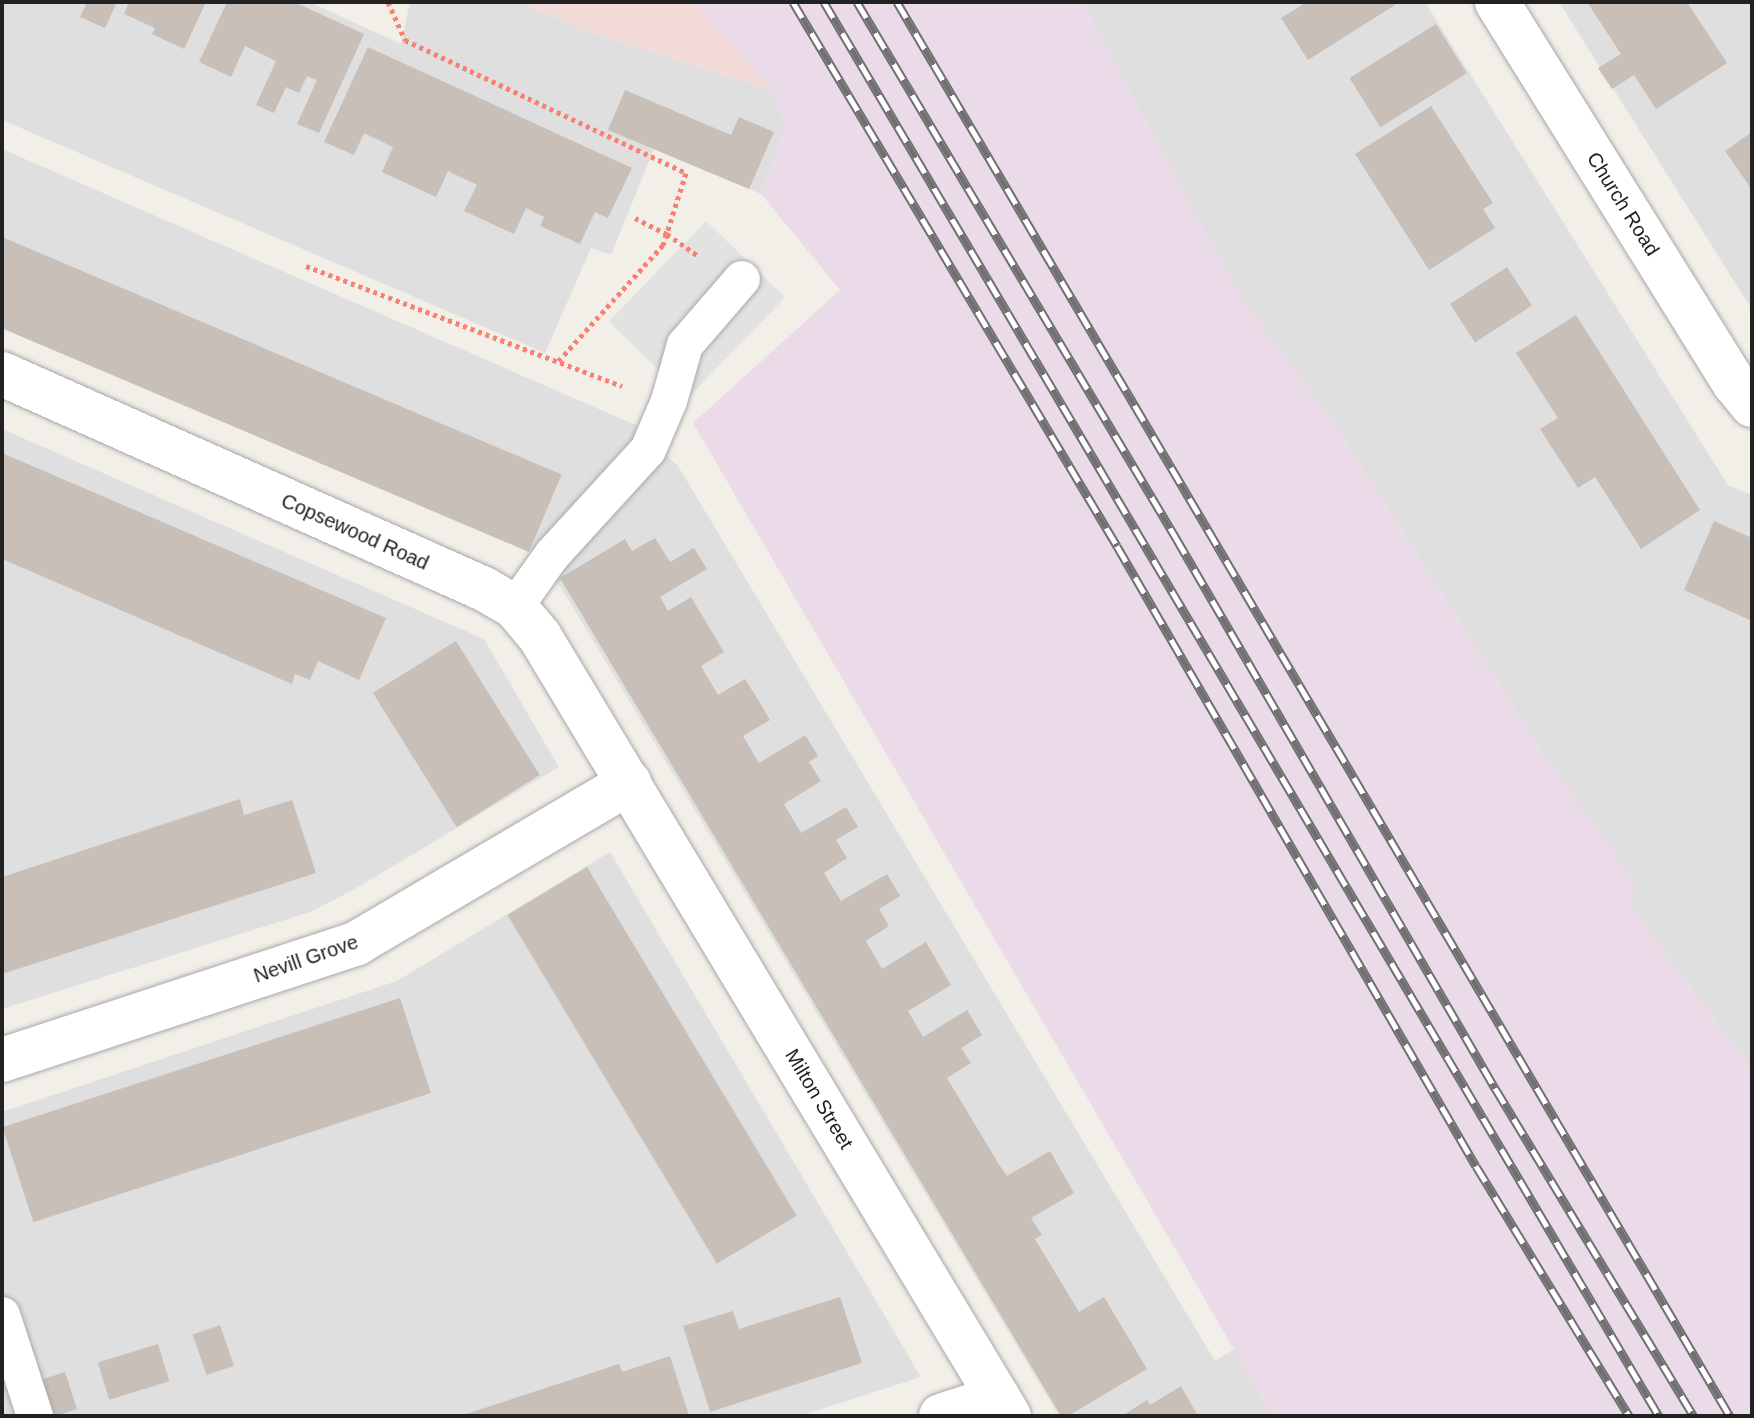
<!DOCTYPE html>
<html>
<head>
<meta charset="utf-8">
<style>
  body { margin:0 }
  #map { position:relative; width:1754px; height:1418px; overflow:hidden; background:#f2efe9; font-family:Arial,sans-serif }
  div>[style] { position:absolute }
  .residential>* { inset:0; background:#e0dfdf }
  .commercial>* { inset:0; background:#f2dad9 }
  .industrial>* { inset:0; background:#ebdbe8 }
  .parking>* { inset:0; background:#e2e2e2; transform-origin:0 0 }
  .building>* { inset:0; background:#c7bfb8; transform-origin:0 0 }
  .path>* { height:5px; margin-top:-2.5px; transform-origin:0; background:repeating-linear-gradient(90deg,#fa8072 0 4px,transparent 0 8px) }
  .roads { filter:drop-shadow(0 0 2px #a9a9a9) drop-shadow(0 0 2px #a9a9a9) }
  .service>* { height:36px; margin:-18px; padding:0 18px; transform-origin:18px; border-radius:18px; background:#fff }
  .minor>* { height:44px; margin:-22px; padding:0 22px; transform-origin:22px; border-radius:22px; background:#fff }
  .rail>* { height:9px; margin-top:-4.5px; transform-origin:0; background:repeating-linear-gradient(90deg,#fff 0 18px,#707070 0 36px); box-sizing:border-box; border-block:2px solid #707070 }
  span { translate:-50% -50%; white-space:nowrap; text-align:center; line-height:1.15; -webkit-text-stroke:6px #fff; paint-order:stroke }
  .street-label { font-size:20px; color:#222 }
  .frame { position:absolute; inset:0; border:4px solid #222; pointer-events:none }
</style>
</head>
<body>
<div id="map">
  <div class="residential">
    <i style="clip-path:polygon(2px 2px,309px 2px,401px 44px,410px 2px,521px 2px,580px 29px,773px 90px,786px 128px,761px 194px,654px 149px,611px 255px,591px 248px,545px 353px,2px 120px)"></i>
    <i style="clip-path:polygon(1082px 2px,1425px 2px,1728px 485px,1752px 495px,1752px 1070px,1631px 907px,1634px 881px,1545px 757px,1341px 434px,1240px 297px)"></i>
    <i style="clip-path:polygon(1559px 2px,1752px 2px,1752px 310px)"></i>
    <i style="clip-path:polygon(2px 149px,638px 426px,678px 466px,1215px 1361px,1234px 1349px,1273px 1416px,1059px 1416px,562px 589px,535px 554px,2px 323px)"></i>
    <i style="clip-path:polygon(2px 429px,484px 639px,559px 767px,353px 890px,310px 912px,2px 1009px)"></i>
    <i style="clip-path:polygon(610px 852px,921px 1377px,800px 1416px,2px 1416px,2px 1112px,397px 981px)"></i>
  </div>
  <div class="commercial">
    <i style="clip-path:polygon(521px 2px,692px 2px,773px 90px,580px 29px)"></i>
  </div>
  <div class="industrial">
    <i style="clip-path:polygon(692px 2px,1082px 2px,1240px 296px,1341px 434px,1545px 757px,1635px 881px,1631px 907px,1752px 1070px,1752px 1416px,1273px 1416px,693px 423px,840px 290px,761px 194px,786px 128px,773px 90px)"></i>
  </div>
  <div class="parking">
    <i style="left:706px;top:221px;width:110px;height:140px;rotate:44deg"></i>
  </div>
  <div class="building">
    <i style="clip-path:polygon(87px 2px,117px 2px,105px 28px,80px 17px)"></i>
    <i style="clip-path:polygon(129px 2px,206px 2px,184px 49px,152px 34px,155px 28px,124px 14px)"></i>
    <i style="clip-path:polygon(227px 2px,294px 2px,364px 34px,319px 133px,297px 124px,317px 80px,307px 76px,299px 93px,286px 87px,274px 113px,256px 105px,276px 61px,245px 46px,231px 77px,199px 62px)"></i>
    <i style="clip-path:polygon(1307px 2px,1393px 2px,1395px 5px,1308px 60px,1281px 18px)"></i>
    <i style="clip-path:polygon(1587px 2px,1687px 2px,1727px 63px,1656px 109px,1634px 75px,1612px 89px,1598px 68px,1621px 54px)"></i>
    <i style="left:1436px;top:24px;width:58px;height:102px;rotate:58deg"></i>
    <i style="clip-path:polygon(368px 47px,632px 168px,608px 218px,595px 212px,580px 244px,540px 226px,544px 217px,526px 208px,514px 234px,464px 211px,477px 185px,448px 171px,436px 197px,382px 172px,393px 147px,364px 133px,354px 155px,324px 142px)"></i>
    <i style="clip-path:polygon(625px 90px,731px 135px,739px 117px,774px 132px,749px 189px,608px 130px)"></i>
    <i style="clip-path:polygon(1431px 106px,1493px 203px,1483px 209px,1495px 228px,1429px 270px,1355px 154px)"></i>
    <i style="clip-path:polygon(1752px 132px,1752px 190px,1725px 151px)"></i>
    <i style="left:2px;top:237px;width:608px;height:84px;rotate:23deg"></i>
    <i style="left:1507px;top:267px;width:46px;height:68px;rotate:57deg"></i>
    <i style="clip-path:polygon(1576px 315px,1700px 510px,1641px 549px,1595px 477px,1578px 488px,1540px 429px,1558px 418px,1516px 353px)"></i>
    <i style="clip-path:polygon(2px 453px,386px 618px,359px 680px,318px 661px,310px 680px,295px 674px,292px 684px,2px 559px)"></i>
    <i style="clip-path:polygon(1714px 521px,1752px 538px,1752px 621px,1684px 590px)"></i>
    <i style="clip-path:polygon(655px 538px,670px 562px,694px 548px,707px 569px,660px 597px,668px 611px,691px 597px,724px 652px,701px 666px,718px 695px,745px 679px,757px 698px,770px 720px,743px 736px,759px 763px,805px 735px,818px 756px,809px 762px,821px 781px,784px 804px,801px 833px,846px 807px,858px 827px,836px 840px,847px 858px,824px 873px,841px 901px,887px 874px,900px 896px,879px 909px,889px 926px,866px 941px,882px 969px,926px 942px,951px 985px,908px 1011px,923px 1037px,967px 1010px,982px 1035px,961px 1048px,971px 1063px,947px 1078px,1000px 1166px,1007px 1176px,1050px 1151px,1074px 1193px,1031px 1218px,1042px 1235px,1035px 1239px,1079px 1312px,1104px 1297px,1147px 1369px,1068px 1416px,1061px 1416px,560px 578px,625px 539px,632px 551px)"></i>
    <i style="left:456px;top:641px;width:158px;height:98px;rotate:58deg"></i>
    <i style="clip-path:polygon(240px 799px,244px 815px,292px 800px,316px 873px,2px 974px,2px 877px)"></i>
    <i style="left:587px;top:867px;width:407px;height:93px;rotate:59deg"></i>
    <i style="left:400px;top:998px;width:100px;height:418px;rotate:72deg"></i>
    <i style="clip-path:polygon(840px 1297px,862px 1363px,710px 1412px,683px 1326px,733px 1311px,739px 1329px)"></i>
    <i style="left:220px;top:1325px;width:43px;height:29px;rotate:71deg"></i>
    <i style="left:158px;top:1344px;width:39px;height:63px;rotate:73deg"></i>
    <i style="clip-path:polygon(670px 1356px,689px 1416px,460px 1416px,619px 1364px,622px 1372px)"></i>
    <i style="left:65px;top:1372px;width:39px;height:30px;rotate:72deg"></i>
    <i style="clip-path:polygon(1181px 1386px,1198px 1416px,1122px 1416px,1147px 1400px,1150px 1405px)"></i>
  </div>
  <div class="path">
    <i style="left:388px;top:2px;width:42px;rotate:65.9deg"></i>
    <i style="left:405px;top:40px;width:311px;rotate:25.3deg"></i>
    <i style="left:686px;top:173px;width:76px;rotate:107.7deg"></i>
    <i style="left:663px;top:245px;width:160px;rotate:132deg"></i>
    <i style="left:635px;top:218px;width:36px;rotate:27deg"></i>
    <i style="left:667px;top:234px;width:38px;rotate:35deg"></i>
    <i style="left:306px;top:266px;width:338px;rotate:20.8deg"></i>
  </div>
  <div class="roads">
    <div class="service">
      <i style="left:515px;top:607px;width:64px;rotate:-54.6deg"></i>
      <i style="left:552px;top:555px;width:142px;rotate:-47.6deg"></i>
      <i style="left:648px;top:450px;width:53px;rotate:-66.8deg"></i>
      <i style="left:669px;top:401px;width:58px;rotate:-74.1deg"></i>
      <i style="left:685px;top:345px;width:87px;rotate:-49.2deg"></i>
      <i style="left:2px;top:1315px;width:106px;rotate:71.9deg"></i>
    </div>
    <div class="minor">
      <i style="left:1497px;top:2px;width:450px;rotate:58.1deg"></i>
      <i style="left:1735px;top:384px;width:27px;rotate:51deg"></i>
      <i style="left:2px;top:374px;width:528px;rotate:24.04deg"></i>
      <i style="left:484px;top:589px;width:36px;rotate:30deg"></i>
      <i style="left:515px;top:607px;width:39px;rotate:50deg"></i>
      <i style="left:540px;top:637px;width:909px;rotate:58.95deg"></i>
      <i style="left:2px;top:1060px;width:374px;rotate:-18.2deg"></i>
      <i style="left:357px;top:943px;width:316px;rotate:-30.5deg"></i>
      <i style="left:941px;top:1416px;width:60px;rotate:-18.4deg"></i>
    </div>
  </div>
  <div class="rail">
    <i style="left:793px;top:2px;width:633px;rotate:59.22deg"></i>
    <i style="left:1117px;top:546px;width:716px;rotate:59.93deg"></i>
    <i style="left:1476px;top:1166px;width:293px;rotate:58.5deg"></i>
    <i style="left:824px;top:2px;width:1642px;rotate:59.44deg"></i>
    <i style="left:857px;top:2px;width:624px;rotate:59.24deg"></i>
    <i style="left:1176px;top:538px;width:636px;rotate:59.89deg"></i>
    <i style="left:1495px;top:1088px;width:384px;rotate:58.8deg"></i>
    <i style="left:897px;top:2px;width:1641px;rotate:59.5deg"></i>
  </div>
  <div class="street-label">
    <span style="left:1623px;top:204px;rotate:58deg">Church Road</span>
    <span style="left:355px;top:532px;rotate:24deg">Copsewood Road</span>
    <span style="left:306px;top:959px;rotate:-19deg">Nevill Grove</span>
    <span style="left:819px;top:1099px;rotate:59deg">Milton Street</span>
  </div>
  <div class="frame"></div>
</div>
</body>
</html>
